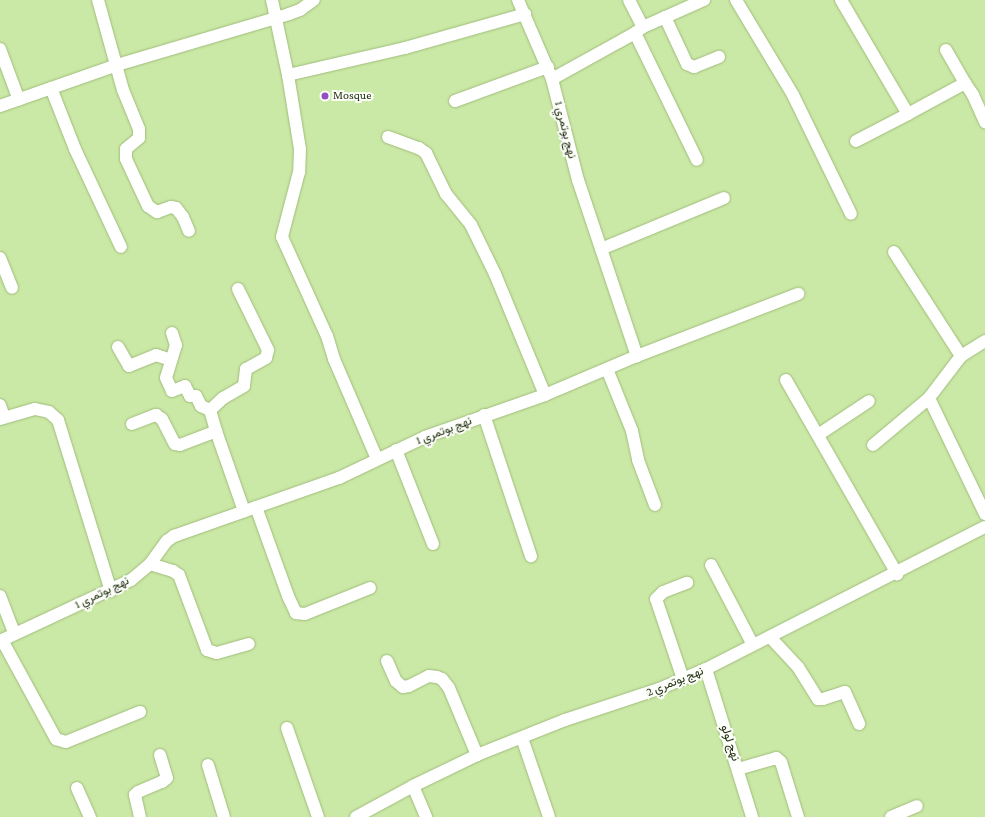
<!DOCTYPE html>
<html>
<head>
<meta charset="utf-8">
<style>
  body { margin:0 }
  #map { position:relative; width:985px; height:817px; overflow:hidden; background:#cbe9a6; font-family:"Crimson Pro",Vazirmatn,serif }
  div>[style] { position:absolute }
  .roads { filter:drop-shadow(0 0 1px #9fbc7b) drop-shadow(0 0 1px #9fbc7b) }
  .minor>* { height:12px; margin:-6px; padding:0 6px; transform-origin:6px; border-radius:6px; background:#fff }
  .dots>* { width:11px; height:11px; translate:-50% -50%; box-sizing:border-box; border:2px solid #fcfff8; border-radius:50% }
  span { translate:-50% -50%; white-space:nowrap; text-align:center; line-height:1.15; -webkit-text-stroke:4px #fcfff8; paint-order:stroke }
  .poi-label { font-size:12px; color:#1e290f }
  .left { translate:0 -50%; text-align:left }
  .street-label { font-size:12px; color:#1e290f }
</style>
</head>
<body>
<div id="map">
  <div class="roads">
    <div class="minor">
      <i style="left:98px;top:0;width:93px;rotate:74.5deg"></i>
      <i style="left:123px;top:90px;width:42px;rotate:67.7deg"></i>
      <i style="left:139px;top:129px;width:9px;rotate:90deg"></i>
      <i style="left:139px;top:138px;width:17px;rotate:140deg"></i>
      <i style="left:126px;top:149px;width:10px;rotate:90deg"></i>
      <i style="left:126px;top:159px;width:52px;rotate:64.9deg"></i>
      <i style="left:148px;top:206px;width:11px;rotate:34deg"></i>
      <i style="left:157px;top:212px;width:15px;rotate:-20deg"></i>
      <i style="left:171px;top:207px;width:5px;rotate:11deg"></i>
      <i style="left:176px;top:208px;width:11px;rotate:52deg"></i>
      <i style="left:183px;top:217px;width:15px;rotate:67deg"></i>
      <i style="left:272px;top:0;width:77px;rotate:78deg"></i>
      <i style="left:288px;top:75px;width:75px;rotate:80.8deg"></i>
      <i style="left:300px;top:149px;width:23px;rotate:92deg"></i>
      <i style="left:299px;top:172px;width:67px;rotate:104.7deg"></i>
      <i style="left:282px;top:237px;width:109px;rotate:65.6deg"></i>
      <i style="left:327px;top:336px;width:24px;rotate:73deg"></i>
      <i style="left:334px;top:359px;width:109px;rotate:66.7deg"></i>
      <i style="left:518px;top:0;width:86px;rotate:66.7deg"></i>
      <i style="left:552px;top:79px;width:104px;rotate:75.6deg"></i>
      <i style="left:578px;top:180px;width:186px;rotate:71.5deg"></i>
      <i style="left:629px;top:0;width:30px;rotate:63deg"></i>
      <i style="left:736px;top:0;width:111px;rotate:59deg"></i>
      <i style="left:793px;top:95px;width:132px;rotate:64deg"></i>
      <i style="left:841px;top:0;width:132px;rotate:59.6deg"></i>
      <i style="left:908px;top:114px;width:65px;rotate:-28.5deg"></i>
      <i style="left:965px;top:83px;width:14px;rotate:56deg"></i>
      <i style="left:973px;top:95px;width:30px;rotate:66deg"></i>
      <i style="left:665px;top:17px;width:52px;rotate:64.9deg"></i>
      <i style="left:687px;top:64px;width:8px;rotate:23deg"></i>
      <i style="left:694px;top:67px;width:27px;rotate:-22deg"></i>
      <i style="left:635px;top:33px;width:141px;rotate:64deg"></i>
      <i style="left:0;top:49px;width:54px;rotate:69.6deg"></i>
      <i style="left:946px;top:50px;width:38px;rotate:60deg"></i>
      <i style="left:288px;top:75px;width:120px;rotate:-13deg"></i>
      <i style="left:405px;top:48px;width:125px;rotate:-15.8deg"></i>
      <i style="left:552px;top:79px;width:95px;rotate:-29deg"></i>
      <i style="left:635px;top:33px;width:10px;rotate:-37deg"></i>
      <i style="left:643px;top:27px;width:67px;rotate:-23.9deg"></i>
      <i style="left:51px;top:88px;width:66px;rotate:68.5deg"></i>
      <i style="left:75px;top:149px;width:108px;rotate:64.9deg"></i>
      <i style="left:455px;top:101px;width:99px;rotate:-20.1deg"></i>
      <i style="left:0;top:106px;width:124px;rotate:-19.3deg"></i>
      <i style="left:117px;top:65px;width:179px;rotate:-16.5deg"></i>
      <i style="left:289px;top:14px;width:12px;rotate:-20deg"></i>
      <i style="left:300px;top:10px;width:17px;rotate:-36deg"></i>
      <i style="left:388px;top:137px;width:33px;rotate:20deg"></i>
      <i style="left:419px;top:148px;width:9px;rotate:36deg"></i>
      <i style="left:426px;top:153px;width:46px;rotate:64deg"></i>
      <i style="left:446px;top:194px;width:40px;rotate:51deg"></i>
      <i style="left:471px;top:225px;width:55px;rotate:63.9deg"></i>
      <i style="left:495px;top:274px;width:131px;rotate:67.5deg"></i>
      <i style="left:856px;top:141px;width:59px;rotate:-27.4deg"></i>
      <i style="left:601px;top:249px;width:133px;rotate:-22.5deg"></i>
      <i style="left:894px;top:252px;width:124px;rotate:57.2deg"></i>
      <i style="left:0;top:258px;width:32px;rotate:68deg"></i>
      <i style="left:238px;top:289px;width:68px;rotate:63.8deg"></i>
      <i style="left:268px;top:350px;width:8px;rotate:104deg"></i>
      <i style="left:266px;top:358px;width:23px;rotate:151deg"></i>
      <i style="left:246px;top:369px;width:17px;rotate:97deg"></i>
      <i style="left:244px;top:386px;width:24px;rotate:150deg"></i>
      <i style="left:223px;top:398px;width:18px;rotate:137deg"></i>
      <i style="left:210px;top:410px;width:22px;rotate:74deg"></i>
      <i style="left:216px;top:431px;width:85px;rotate:70.7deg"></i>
      <i style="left:172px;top:333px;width:13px;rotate:72deg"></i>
      <i style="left:176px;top:345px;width:34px;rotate:107deg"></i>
      <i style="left:166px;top:378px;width:14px;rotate:65deg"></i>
      <i style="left:172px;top:391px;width:14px;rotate:-21deg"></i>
      <i style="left:185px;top:386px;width:11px;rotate:63deg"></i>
      <i style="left:190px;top:396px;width:6px"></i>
      <i style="left:196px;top:396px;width:11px;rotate:63deg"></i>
      <i style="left:201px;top:406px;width:10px;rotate:24deg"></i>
      <i style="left:985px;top:341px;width:28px;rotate:148deg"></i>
      <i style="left:961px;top:356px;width:53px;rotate:127.3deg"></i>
      <i style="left:929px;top:398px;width:129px;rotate:64.2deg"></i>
      <i style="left:118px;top:347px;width:22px;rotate:60deg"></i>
      <i style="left:129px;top:366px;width:29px;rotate:-22deg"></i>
      <i style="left:156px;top:355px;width:16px;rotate:18deg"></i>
      <i style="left:607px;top:369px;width:67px;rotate:68deg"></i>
      <i style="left:632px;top:431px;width:30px;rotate:78deg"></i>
      <i style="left:638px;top:460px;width:48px;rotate:69.3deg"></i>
      <i style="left:786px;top:380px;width:224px;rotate:60.2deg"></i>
      <i style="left:0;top:405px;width:13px;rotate:72deg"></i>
      <i style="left:484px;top:415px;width:149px;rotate:71.6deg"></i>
      <i style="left:0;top:419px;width:36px;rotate:-16deg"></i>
      <i style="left:35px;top:409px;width:14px;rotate:12deg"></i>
      <i style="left:49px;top:412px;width:12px;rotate:42deg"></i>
      <i style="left:58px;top:420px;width:179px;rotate:72.8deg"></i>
      <i style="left:132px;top:424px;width:26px;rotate:-21deg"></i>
      <i style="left:156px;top:415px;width:7px;rotate:34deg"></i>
      <i style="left:162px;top:419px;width:28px;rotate:63deg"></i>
      <i style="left:175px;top:444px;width:5px;rotate:11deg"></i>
      <i style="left:180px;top:445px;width:39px;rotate:-21deg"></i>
      <i style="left:818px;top:435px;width:61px;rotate:-33.7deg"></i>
      <i style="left:873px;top:445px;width:73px;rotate:-40deg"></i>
      <i style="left:396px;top:450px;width:101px;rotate:68.5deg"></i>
      <i style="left:256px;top:507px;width:95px;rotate:70.2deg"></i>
      <i style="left:288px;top:596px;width:19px;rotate:65deg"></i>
      <i style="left:296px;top:613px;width:9px;rotate:6deg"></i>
      <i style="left:305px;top:614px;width:70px;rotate:-21.8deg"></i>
      <i style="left:150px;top:564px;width:24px;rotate:17deg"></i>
      <i style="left:173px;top:571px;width:7px;rotate:34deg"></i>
      <i style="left:179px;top:575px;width:80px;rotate:69.5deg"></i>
      <i style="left:207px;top:650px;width:10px;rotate:17deg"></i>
      <i style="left:217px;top:653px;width:33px;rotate:-16deg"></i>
      <i style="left:711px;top:565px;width:90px;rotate:62.3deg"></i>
      <i style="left:0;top:596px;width:40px;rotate:69deg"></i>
      <i style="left:770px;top:637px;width:41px;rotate:47deg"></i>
      <i style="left:798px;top:667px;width:38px;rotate:58deg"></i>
      <i style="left:818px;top:699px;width:5px"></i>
      <i style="left:823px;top:699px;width:23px;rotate:-18deg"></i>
      <i style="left:845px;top:692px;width:35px;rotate:66deg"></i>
      <i style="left:2px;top:640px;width:113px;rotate:61.4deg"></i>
      <i style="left:56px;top:739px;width:10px;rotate:17deg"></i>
      <i style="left:66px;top:742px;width:80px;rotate:-22.1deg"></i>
      <i style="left:0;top:641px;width:145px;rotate:-25deg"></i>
      <i style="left:131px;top:580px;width:25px;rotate:-40deg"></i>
      <i style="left:150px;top:564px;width:29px;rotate:-54deg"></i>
      <i style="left:167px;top:541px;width:9px;rotate:-36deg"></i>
      <i style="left:174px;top:536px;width:175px;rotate:-19.4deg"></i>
      <i style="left:339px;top:478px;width:95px;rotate:-25.5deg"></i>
      <i style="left:425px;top:437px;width:127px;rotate:-19.3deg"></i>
      <i style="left:545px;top:395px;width:100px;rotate:-23deg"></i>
      <i style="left:637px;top:356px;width:173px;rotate:-21.1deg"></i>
      <i style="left:387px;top:661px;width:22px;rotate:66deg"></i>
      <i style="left:396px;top:681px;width:9px;rotate:41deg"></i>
      <i style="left:403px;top:687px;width:6px;rotate:-9deg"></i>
      <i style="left:409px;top:686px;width:22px;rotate:-27deg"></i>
      <i style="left:429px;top:676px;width:8px;rotate:7deg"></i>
      <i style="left:437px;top:677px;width:5px;rotate:22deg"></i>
      <i style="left:442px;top:679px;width:11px;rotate:52deg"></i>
      <i style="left:449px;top:688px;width:73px;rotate:67.3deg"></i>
      <i style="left:706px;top:669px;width:155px;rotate:72.7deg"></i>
      <i style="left:683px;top:679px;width:84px;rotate:-108.6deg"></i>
      <i style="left:656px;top:599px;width:10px;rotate:-45deg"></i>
      <i style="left:663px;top:592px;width:26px;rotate:-21deg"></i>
      <i style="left:287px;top:728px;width:94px;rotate:70.8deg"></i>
      <i style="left:522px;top:738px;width:83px;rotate:71.1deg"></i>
      <i style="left:208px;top:765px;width:54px;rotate:72.9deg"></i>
      <i style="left:738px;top:769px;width:40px;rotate:-16deg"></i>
      <i style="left:776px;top:758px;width:6px;rotate:39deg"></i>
      <i style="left:781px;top:762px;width:58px;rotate:72.8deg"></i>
      <i style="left:413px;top:786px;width:34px;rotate:67deg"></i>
      <i style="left:77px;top:788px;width:32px;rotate:66deg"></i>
      <i style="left:140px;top:817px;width:23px;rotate:-103deg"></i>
      <i style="left:135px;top:795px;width:4px;rotate:-45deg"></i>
      <i style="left:138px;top:792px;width:26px;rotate:-23deg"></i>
      <i style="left:162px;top:782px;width:6px;rotate:-39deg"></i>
      <i style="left:167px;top:778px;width:24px;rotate:-107deg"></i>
      <i style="left:356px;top:817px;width:65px;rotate:-28.5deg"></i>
      <i style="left:413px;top:786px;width:71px;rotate:-25.8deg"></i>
      <i style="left:477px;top:755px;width:95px;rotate:-21.7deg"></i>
      <i style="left:565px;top:720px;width:99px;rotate:-18.3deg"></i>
      <i style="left:659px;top:689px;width:51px;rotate:-23.1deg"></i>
      <i style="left:706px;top:669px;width:313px;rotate:-27deg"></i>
      <i style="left:891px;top:817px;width:28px;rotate:-23deg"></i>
    </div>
  </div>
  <div class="dots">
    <i style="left:325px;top:96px;background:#924fc4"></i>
  </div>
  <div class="poi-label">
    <span class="left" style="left:333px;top:96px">Mosque</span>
  </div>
  <div class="street-label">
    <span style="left:565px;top:130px;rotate:76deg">نهج بوتمري 1</span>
    <span style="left:444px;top:431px;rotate:-21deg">نهج بوتمري 1</span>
    <span style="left:102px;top:593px;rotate:-26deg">نهج بوتمري 1</span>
    <span style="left:675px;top:682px;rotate:-22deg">نهج بوتمري 2</span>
    <span style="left:730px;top:743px;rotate:72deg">نهج لولو</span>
  </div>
</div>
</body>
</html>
